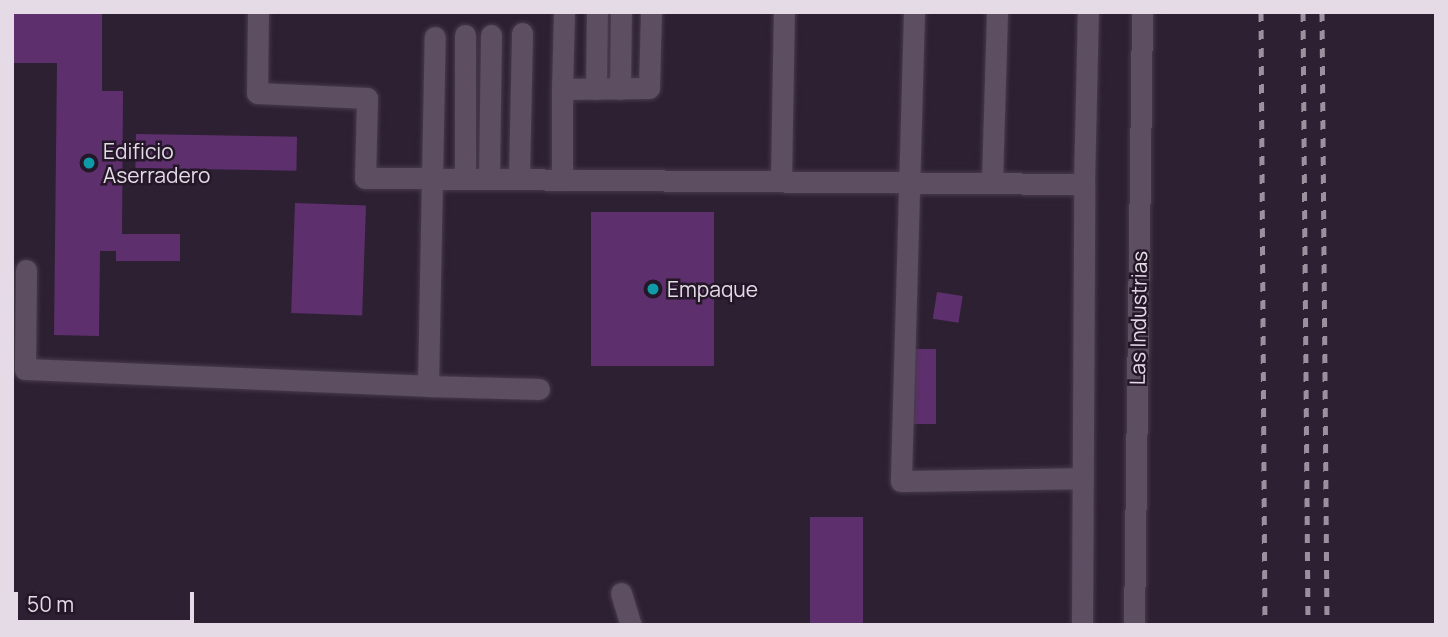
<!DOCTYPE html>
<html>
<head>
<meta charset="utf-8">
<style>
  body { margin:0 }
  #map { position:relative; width:1448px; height:637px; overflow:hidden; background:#2d2032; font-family:Manrope,sans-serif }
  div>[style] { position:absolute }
  .building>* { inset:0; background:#5e2f6d; transform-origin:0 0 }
  .roads { filter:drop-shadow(0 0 2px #473b4b) drop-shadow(0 0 2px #473b4b) }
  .minor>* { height:21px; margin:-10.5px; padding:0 10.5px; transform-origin:10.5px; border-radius:10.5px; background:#5d4e62 }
  .rail>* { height:5px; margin-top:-2.5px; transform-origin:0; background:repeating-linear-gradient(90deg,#9a909e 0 9px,transparent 0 18px) }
  .dots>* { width:19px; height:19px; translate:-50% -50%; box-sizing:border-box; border:4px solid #231728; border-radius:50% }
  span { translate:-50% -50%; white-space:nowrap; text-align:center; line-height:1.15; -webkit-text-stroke:5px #231728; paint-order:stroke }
  .poi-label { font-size:21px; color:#e4dbe7 }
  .left { translate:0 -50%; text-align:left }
  .street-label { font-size:21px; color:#e4dbe7 }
  .frame { position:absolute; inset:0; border:14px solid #e4dbe7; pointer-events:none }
  .scale { position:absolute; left:14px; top:592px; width:180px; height:32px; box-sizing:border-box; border:4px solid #e4dbe7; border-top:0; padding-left:9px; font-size:21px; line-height:24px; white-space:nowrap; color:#e4dbe7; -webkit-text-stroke:5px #231728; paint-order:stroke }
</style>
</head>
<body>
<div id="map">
  <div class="building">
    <i style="clip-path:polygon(12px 12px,102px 12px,102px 91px,123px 91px,122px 234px,180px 234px,180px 261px,116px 261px,116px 251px,100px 251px,99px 336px,54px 335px,57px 63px,12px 63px)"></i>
    <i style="left:136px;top:134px;width:161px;height:34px;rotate:1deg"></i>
    <i style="left:295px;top:203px;width:71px;height:110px;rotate:2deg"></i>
    <i style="left:591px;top:212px;width:123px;height:154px"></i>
    <i style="left:937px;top:292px;width:26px;height:27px;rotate:9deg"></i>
    <i style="left:912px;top:349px;width:24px;height:75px"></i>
    <i style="left:810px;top:517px;width:53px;height:108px"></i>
  </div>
  <div class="roads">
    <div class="minor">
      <i style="left:258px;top:12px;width:81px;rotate:90.7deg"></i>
      <i style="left:257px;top:93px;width:110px;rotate:2.6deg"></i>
      <i style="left:367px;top:98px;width:80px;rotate:91.4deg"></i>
      <i style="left:365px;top:178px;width:719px;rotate:0.48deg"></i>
      <i style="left:1084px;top:184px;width:172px;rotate:-88.7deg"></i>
      <i style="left:914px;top:12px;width:469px;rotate:91.6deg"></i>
      <i style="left:901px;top:481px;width:182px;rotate:-0.9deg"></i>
      <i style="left:562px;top:89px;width:77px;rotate:-88.5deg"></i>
      <i style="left:596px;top:89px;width:77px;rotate:-89.3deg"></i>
      <i style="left:620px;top:89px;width:77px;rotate:-89.3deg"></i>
      <i style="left:465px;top:178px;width:143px;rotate:-90deg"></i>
      <i style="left:489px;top:178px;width:143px;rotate:-89.2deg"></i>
      <i style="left:519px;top:178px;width:145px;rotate:-88.8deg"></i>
      <i style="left:562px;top:178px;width:89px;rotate:-90deg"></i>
      <i style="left:562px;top:89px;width:87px;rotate:-0.7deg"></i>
      <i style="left:649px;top:88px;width:76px;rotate:-88.5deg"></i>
      <i style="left:781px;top:179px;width:167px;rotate:-89deg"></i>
      <i style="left:992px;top:181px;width:169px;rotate:-88.3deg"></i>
      <i style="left:26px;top:270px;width:99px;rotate:90.6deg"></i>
      <i style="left:25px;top:369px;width:403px;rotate:2.4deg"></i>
      <i style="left:428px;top:386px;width:349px;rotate:-88.9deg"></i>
      <i style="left:428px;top:386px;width:111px;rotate:1.5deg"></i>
      <i style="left:621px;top:593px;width:34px;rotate:73deg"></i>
      <i style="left:1082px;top:625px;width:441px;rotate:-89.7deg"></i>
      <i style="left:1134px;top:625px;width:613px;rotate:-89.25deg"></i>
    </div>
  </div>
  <div class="rail">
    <i style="left:1261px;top:12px;width:613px;rotate:89.63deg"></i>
    <i style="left:1303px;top:12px;width:613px;rotate:89.53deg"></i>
    <i style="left:1322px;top:12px;width:613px;rotate:89.53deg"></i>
  </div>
  <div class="dots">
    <i style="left:89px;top:163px;background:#0f9aa8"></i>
    <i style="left:653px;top:289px;background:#0f9aa8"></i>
  </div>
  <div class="poi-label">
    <span class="left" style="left:103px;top:163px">Edificio<br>Aserradero</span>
    <span class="left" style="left:667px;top:289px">Empaque</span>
  </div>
  <div class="street-label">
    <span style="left:1138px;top:318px;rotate:-89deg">Las Industrias</span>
  </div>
  <div class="frame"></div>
  <div class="scale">50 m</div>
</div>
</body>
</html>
